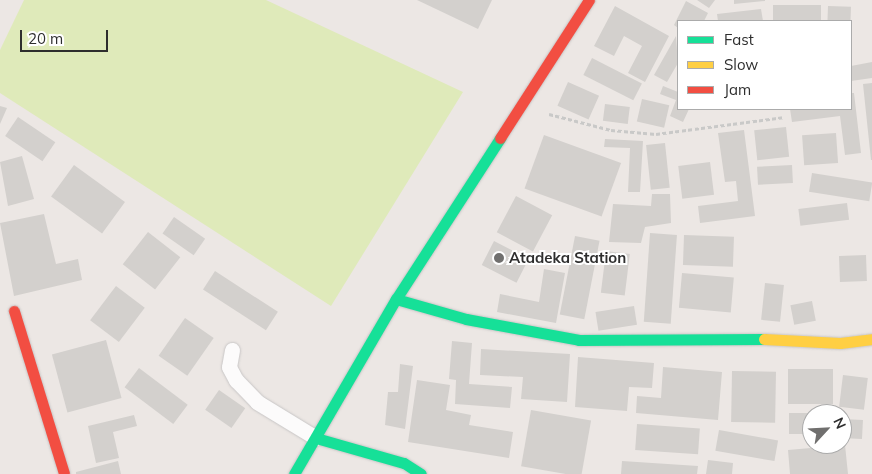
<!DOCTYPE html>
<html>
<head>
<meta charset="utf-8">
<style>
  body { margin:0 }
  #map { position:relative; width:872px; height:474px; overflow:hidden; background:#ece7e4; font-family:Mulish,sans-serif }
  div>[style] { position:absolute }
  .pitch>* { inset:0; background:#dfeaba }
  .building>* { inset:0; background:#d3d0cd; transform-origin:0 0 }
  .path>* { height:3px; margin-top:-1.5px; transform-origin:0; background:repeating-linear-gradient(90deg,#c9c9c8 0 4px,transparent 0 6.5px) }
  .roads { filter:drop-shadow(0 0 1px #c8c6c6) drop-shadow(0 0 1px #c8c6c6) }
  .lane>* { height:15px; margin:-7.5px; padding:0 7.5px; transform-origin:7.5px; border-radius:7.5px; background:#fcfbfb }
  .fast>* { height:11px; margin:-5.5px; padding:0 5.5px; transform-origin:5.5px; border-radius:5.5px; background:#16e098 }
  .slow>* { height:11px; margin:-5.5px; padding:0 5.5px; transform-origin:5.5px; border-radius:5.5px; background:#ffcf43 }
  .jam>* { height:11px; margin:-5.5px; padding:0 5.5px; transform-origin:5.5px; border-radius:5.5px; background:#f24e42 }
  .dots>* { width:14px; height:14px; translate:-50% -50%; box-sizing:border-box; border:2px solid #fff; border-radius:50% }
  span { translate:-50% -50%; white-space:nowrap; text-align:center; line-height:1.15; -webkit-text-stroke:4px #fff; paint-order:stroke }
  .poi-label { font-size:15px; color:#2e2e2e; font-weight:700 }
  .left { translate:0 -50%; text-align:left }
  .legend { position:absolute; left:677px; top:20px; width:175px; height:90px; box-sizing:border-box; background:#fff; border:1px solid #ababab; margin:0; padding:6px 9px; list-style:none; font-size:15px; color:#2e2e2e }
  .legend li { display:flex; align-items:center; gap:10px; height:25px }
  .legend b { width:25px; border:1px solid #ababab }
  .north { position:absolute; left:802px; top:404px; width:50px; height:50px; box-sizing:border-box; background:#fff; border:1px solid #ababab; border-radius:50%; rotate:65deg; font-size:14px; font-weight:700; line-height:20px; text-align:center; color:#2e2e2e }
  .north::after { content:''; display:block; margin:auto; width:18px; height:22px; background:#706f6e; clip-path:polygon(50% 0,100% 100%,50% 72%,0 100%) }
  .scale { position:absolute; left:20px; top:30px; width:88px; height:22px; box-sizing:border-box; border:2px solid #2e2e2e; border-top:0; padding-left:6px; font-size:15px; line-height:18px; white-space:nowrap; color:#2e2e2e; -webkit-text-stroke:4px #fff; paint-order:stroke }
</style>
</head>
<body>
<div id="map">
  <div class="pitch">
    <i style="clip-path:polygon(24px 0,266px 0,463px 92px,331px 306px,0 93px,0 50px)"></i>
  </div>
  <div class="building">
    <i style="clip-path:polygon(417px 0,492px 0,478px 29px)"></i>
    <i style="clip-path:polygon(697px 0,715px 0,709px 8px)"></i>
    <i style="clip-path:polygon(734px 0,765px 0,765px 1px,734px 4px)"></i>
    <i style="clip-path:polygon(686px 1px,708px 13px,704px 21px,678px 21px,678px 28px,674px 25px)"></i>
    <i style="left:773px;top:5px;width:48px;height:16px"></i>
    <i style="clip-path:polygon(615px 6px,669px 36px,645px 82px,628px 73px,642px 46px,624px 36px,614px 56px,594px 46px)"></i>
    <i style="left:828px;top:6px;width:23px;height:15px;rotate:2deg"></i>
    <i style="clip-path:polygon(761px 9px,763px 21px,718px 21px,717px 14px)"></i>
    <i style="clip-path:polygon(676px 36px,678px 63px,667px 82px,654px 75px)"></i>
    <i style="left:592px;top:58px;width:56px;height:19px;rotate:27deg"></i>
    <i style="clip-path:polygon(872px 62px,872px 78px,851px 81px,851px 66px)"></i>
    <i style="left:568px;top:82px;width:34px;height:26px;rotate:24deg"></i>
    <i style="clip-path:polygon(872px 83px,872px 160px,871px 160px,863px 84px)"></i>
    <i style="clip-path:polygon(663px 86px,678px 92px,678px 109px,689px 109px,683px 122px,670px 116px,676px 100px,660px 94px)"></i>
    <i style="clip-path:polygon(851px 93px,854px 93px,861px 153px,845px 155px,840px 116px,792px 122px,790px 109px,851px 109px)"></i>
    <i style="left:642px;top:99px;width:28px;height:23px;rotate:13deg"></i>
    <i style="left:605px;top:104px;width:25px;height:17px;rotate:7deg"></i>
    <i style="clip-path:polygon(0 106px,7px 108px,0 124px)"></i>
    <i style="left:18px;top:117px;width:45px;height:23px;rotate:34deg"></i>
    <i style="left:786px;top:127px;width:30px;height:32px;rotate:84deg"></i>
    <i style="clip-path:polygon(744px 130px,755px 216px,700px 223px,698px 206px,738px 201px,736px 181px,725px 182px,718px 133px)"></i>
    <i style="left:836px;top:133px;width:30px;height:34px;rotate:86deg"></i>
    <i style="left:544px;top:135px;width:82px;height:57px;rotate:20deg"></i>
    <i style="clip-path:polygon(605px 139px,643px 141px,640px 192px,628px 192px,630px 148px,604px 147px)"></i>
    <i style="left:665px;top:143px;width:45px;height:19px;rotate:84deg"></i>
    <i style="clip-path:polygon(22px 156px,34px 199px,8px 206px,0 162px)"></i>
    <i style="left:710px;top:162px;width:33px;height:32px;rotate:83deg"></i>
    <i style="left:74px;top:165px;width:63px;height:39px;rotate:36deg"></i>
    <i style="left:792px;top:165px;width:18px;height:35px;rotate:87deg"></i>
    <i style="left:812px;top:173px;width:61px;height:19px;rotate:9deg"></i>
    <i style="clip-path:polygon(652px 194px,670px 194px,671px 223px,645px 227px,641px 243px,609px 242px,613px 204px,651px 206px)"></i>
    <i style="left:516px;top:196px;width:41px;height:41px;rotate:28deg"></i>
    <i style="left:847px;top:203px;width:17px;height:49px;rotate:83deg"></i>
    <i style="clip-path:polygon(44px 214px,56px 264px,78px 259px,82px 280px,14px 296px,0 223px)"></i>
    <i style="left:174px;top:217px;width:38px;height:20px;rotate:35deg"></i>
    <i style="left:148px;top:232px;width:41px;height:41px;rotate:38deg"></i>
    <i style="left:650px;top:233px;width:27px;height:89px;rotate:4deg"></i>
    <i style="left:684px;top:235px;width:50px;height:30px;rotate:2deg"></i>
    <i style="left:575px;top:236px;width:25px;height:80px;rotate:11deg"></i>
    <i style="left:494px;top:241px;width:39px;height:27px;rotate:27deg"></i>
    <i style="left:606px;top:251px;width:24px;height:42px;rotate:7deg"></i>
    <i style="left:866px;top:255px;width:26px;height:27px;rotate:88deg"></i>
    <i style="clip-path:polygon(544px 269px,565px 273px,556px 323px,497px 312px,500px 294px,539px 302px)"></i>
    <i style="left:215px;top:271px;width:75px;height:22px;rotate:33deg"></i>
    <i style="left:682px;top:273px;width:52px;height:35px;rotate:5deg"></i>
    <i style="left:765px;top:283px;width:19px;height:37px;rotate:6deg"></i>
    <i style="left:116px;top:286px;width:36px;height:43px;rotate:37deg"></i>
    <i style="left:812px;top:301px;width:20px;height:22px;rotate:79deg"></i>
    <i style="left:634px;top:306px;width:19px;height:39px;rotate:81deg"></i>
    <i style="left:185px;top:318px;width:35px;height:46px;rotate:35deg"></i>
    <i style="left:106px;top:340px;width:60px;height:56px;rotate:75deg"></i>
    <i style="clip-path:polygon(452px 341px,472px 343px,469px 384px,512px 387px,510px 408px,455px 404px,456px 380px,449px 379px)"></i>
    <i style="clip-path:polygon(481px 349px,570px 354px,567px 402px,521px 399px,523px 377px,480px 375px)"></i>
    <i style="clip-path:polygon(578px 357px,654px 363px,652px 388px,629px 387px,627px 411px,575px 407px)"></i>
    <i style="clip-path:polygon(400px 364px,413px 366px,405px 429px,385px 425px,388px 392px,398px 392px)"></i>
    <i style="clip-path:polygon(663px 367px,722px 372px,718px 420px,636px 413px,637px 396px,661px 398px)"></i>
    <i style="left:139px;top:368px;width:61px;height:24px;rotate:37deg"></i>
    <i style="left:788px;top:369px;width:45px;height:35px"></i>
    <i style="left:732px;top:371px;width:44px;height:51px;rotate:1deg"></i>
    <i style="left:843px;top:375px;width:25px;height:32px;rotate:7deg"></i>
    <i style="clip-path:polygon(417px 380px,450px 385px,446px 410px,471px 415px,469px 425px,513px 432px,509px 458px,408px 442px)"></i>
    <i style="left:219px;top:390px;width:32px;height:24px;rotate:35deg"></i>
    <i style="left:531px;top:410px;width:61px;height:57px;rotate:10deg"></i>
    <i style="left:789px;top:413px;width:23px;height:21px"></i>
    <i style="clip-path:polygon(134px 415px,137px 426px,113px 432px,119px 458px,96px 463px,88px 426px)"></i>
    <i style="left:842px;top:419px;width:21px;height:19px;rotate:3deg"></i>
    <i style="left:637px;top:424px;width:63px;height:26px;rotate:4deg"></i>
    <i style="left:719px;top:430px;width:60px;height:21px;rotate:10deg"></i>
    <i style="clip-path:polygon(845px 445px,848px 474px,790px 474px,788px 450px)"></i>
    <i style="clip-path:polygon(708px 460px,733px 463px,732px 474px,706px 474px)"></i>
    <i style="clip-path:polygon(118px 461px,121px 474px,76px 474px,76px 472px)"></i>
    <i style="clip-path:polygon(622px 461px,698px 466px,697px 474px,621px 474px)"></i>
  </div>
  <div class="path">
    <i style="left:549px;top:114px;width:64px;rotate:14.5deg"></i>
    <i style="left:611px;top:130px;width:45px;rotate:5.1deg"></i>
    <i style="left:656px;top:134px;width:130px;rotate:-7.5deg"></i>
  </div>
  <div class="roads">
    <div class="lane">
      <i style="left:232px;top:350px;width:17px;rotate:100deg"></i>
      <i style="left:229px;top:367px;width:15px;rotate:62deg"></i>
      <i style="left:236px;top:380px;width:30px;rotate:46deg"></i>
      <i style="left:257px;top:402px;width:69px;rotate:31.4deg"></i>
    </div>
    <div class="fast">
      <i style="left:396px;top:299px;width:73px;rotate:15.9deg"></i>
      <i style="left:466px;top:319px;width:115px;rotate:10.5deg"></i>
      <i style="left:579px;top:340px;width:185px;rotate:-0.3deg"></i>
      <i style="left:316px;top:438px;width:91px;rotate:15.9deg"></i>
      <i style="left:404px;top:463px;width:20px;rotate:33deg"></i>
      <i style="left:294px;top:474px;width:203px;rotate:-59.8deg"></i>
      <i style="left:396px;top:299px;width:192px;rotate:-57.1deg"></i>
    </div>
    <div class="slow">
      <i style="left:764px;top:339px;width:76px;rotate:3deg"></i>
      <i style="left:840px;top:343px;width:32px;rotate:-7deg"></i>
    </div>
    <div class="jam">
      <i style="left:500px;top:138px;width:164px;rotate:-57.2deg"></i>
      <i style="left:14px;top:311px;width:170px;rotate:72.9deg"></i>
    </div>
  </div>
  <div class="dots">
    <i style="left:499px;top:258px;background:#706f6e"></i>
  </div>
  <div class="poi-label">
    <span class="left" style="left:509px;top:258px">Atadeka Station</span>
  </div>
  <ul class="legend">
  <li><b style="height:6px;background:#16e098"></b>Fast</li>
  <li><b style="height:6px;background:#ffcf43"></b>Slow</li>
  <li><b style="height:6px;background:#f24e42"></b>Jam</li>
  </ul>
  <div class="north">N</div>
  <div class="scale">20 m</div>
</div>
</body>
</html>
